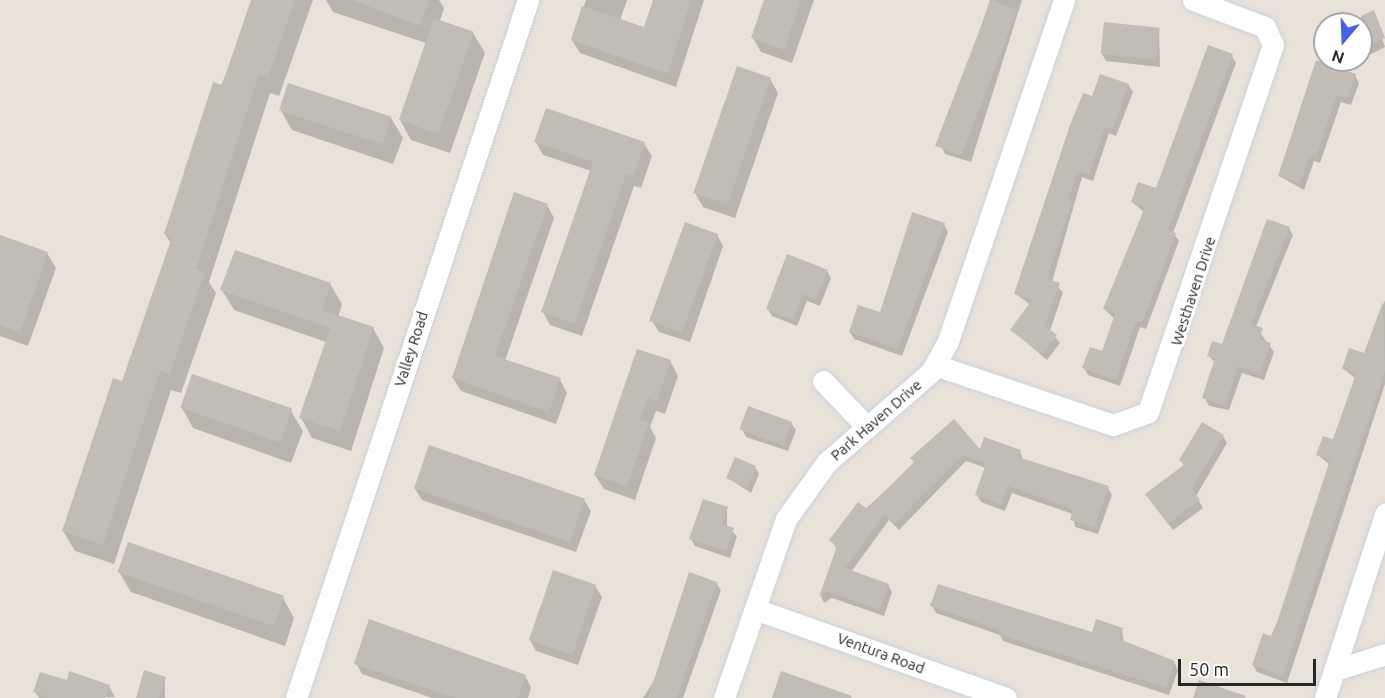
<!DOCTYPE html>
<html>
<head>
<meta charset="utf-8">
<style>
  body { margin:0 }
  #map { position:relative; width:1385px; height:698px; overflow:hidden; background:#e8e2d9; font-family:Ubuntu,sans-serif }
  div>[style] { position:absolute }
  .shadow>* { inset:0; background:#0003 }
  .building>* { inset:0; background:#c1bcb5; transform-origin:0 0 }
  .roads { filter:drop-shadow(0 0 2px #ced1df) drop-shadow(0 0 2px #ced1df) }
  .minor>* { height:21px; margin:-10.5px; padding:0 10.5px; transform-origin:10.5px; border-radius:10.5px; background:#fff }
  span { translate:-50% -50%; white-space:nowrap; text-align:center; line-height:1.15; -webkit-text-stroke:6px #fff; paint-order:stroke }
  .street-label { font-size:15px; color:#272727 }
  .north { position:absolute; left:1313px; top:12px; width:60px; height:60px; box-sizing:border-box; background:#fff; border:2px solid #a9a9a9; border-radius:50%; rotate:199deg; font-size:16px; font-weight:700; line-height:24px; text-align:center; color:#272727 }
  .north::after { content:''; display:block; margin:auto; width:21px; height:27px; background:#4362eb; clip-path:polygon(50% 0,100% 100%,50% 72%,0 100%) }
  .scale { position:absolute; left:1178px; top:659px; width:138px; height:27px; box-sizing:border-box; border:3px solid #272727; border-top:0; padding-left:8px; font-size:18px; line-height:21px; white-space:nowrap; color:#272727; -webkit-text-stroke:4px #fff; paint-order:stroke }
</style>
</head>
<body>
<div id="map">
  <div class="shadow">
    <i style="clip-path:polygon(254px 0,313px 0,279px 96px,270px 93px,209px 282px,216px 293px,181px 393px,171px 390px,114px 564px,75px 551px,63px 531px,123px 383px,171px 244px,165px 234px)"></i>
    <i style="clip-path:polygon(326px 0,439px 0,444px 8px,440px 21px,473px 33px,485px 53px,450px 153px,411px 140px,400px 120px,426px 43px,333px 12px)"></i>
    <i style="clip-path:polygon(586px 0,627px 0,620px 20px,645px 29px,655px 0,704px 0,676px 87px,580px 53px,572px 40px)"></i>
    <i style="clip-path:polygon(766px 0,814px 0,792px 63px,761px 52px,753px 38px)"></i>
    <i style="clip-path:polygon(990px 0,1022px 0,971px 162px,945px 154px,941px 146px)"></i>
    <i style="clip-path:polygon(1373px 12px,1385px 47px,1361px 59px,1361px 24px,1349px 24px)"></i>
    <i style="clip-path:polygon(1159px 30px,1160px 67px,1106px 61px,1102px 54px)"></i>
    <i style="clip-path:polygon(1232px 56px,1236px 63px,1173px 233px,1179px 241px,1146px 329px,1140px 327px,1120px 386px,1088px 375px,1084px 368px,1103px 353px,1115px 319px,1104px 309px,1144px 212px,1132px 202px,1157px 190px)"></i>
    <i style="clip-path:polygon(1317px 62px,1355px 75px,1359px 83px,1351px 105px,1341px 102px,1320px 163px,1314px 161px,1304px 190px,1279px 176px)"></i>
    <i style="clip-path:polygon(770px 79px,778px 93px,735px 218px,703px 207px,695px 193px)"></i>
    <i style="clip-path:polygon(1128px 85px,1133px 92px,1116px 136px,1109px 133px,1093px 181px,1082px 177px,1052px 282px,1063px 292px,1050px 331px,1060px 343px,1047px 360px,1012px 330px,1031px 305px,1016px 294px,1093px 98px)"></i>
    <i style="clip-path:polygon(280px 109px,391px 118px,403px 138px,393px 164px,292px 130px)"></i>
    <i style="clip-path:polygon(536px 142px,644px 144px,652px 156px,641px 188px,634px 186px,582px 336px,550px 325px,543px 312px,591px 171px,543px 155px)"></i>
    <i style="clip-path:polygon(547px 205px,554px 218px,505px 361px,560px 380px,567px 393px,556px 424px,461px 391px,453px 378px)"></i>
    <i style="clip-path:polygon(944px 225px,948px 232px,902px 356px,854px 339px,850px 332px,881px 314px)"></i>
    <i style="clip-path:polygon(1289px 228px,1293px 235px,1256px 327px,1274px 352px,1264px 380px,1242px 373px,1229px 410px,1209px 406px,1205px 398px,1216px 364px,1209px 356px,1223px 346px)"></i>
    <i style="clip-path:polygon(717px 235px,723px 246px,690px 342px,659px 332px,652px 321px)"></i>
    <i style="clip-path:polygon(0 236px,47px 253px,56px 268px,28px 346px,0 336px)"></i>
    <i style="clip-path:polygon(827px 271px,831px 278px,820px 306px,807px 301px,797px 326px,772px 316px,768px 309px)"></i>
    <i style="clip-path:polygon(330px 284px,342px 304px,338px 317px,373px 328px,384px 348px,351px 451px,312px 438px,301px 418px,326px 342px,234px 310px,222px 290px)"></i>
    <i style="clip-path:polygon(1385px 300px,1385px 384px,1287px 683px,1257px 672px,1253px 665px,1279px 623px,1330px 465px,1318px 455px,1334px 441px,1356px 379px,1344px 369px,1365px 355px)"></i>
    <i style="clip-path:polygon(670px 361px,678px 376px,665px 414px,656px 411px,650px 427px,656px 438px,635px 500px,604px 489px,595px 475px)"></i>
    <i style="clip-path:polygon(182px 408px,291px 411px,303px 431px,291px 463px,193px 428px)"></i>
    <i style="clip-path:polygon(791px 423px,796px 430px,788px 451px,746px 437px,742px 429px)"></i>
    <i style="clip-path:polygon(1223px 436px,1227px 443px,1196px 496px,1203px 508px,1173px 530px,1151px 501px,1184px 466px,1181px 460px)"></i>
    <i style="clip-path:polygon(1020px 451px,1023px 460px,1108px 488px,1112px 495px,1098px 534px,1075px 527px,1073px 514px,1012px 493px,1005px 511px,981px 502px,977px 495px,986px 468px,966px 461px,899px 530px,889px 520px,851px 572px,888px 585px,892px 592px,884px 616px,832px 598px,824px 603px,821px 597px,837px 549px,831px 540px,915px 464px,912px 458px)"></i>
    <i style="clip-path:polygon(755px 467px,759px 474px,751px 493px,728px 478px)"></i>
    <i style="clip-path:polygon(415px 489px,584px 500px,591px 511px,576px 552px,422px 500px)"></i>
    <i style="clip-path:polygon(727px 508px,727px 527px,737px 536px,730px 558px,695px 546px,691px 539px)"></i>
    <i style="clip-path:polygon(119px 572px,283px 598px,294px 618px,285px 646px,131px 592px)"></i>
    <i style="clip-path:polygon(716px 583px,721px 590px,683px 698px,643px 698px)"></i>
    <i style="clip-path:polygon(595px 586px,602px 597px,578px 665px,536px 651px,530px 640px)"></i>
    <i style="clip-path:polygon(932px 606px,1093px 634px,1122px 629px,1124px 643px,1174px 662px,1178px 670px,1169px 695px,1003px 641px,1000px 635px,936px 613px)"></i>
    <i style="clip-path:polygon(356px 663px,525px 676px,531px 687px,528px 698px,432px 698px,362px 674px)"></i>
    <i style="clip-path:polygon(165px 678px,165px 698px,138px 698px)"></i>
    <i style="clip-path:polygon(68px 682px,109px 686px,115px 697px,39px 698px,35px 692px)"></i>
  </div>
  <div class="building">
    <i style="clip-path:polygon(251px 0,295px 0,268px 77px,259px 74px,196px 269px,205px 272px,170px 374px,160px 371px,103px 545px,62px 531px,113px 378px,122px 381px,172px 237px,164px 234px,213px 82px,222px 85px)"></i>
    <i style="clip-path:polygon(352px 0,429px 0,420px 26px)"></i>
    <i style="clip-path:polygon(653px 0,691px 0,668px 74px,571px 40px,582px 6px,644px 27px)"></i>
    <i style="clip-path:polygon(764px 0,801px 0,784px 50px,751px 38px)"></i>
    <i style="left:991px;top:0;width:28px;height:156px;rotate:21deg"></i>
    <i style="clip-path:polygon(1374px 10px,1385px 38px,1361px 50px,1361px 16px)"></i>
    <i style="left:434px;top:18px;width:42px;height:108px;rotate:19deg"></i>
    <i style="left:1104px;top:22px;width:56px;height:32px;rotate:6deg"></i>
    <i style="clip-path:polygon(1208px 45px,1233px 54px,1168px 230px,1176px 233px,1160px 276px,1142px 323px,1136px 321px,1116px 380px,1082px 368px,1090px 347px,1102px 351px,1115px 314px,1103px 309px,1145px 207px,1131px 202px,1138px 182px,1156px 188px)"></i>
    <i style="clip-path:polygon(1316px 60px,1356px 74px,1348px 99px,1337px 95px,1316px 157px,1310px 155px,1300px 183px,1278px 176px)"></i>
    <i style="left:737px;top:66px;width:36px;height:134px;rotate:19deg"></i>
    <i style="clip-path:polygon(1100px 74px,1129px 84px,1113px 129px,1105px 127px,1089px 175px,1078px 171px,1068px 200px,1072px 201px,1047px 279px,1060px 283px,1045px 326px,1057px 335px,1042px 354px,1010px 330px,1032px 300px,1014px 294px,1070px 125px,1083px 93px,1092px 96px)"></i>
    <i style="left:288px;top:83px;width:109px;height:29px;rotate:18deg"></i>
    <i style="clip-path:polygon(546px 108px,645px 142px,634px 176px,626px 174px,575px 324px,541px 312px,593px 162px,534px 142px)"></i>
    <i style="clip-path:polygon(514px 192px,548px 204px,495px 356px,561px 378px,549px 412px,452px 378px)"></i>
    <i style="clip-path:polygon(912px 212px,945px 223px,898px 349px,849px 332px,858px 305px,880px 312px)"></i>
    <i style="clip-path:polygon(1267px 219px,1290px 227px,1251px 324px,1263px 328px,1259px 339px,1271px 343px,1260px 374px,1238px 366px,1225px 406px,1202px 398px,1215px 358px,1207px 356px,1212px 341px,1222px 344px)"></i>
    <i style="left:685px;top:222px;width:35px;height:105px;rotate:20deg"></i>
    <i style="clip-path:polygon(0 235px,48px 252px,20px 333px,0 325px)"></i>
    <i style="clip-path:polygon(235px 250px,331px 283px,322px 310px,374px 327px,340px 431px,299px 418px,330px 328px,220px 290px)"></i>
    <i style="clip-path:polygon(787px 254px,828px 270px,816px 299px,803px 294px,793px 320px,766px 309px)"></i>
    <i style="clip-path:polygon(1383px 302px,1385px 371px,1283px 676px,1252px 665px,1263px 633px,1271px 636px,1277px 622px,1330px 460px,1316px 455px,1323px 436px,1333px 439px,1356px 374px,1342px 369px,1349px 348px,1364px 353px)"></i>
    <i style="clip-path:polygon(637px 349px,671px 360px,657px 401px,648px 398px,640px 419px,649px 423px,627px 486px,594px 475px)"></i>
    <i style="left:192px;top:374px;width:106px;height:36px;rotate:19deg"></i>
    <i style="left:748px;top:406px;width:47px;height:25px;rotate:20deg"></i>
    <i style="clip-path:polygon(954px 419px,980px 449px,984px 437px,1021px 450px,1018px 457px,1109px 486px,1094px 528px,1070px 520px,1073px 509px,1008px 486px,1001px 505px,975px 495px,986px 463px,962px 455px,894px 524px,885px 514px,845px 568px,889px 584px,880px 610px,827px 591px,819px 597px,837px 546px,829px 540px,858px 502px,867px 509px,914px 462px,910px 458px)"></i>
    <i style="clip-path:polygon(1202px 422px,1224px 435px,1192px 489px,1200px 500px,1168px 524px,1145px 494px,1185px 464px,1179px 460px)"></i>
    <i style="left:429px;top:445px;width:165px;height:46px;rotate:19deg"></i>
    <i style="left:735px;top:457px;width:23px;height:23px;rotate:23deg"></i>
    <i style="clip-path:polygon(703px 499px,728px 507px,722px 524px,734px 528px,726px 551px,689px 539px)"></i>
    <i style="left:128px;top:542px;width:165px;height:32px;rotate:19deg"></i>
    <i style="left:553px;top:570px;width:46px;height:74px;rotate:19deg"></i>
    <i style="clip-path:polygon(689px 572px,717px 582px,677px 698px,648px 698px)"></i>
    <i style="clip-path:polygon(938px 584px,1092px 632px,1096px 619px,1123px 628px,1119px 639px,1175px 661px,1166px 688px,998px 634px,999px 630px,930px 606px)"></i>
    <i style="clip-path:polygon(369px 619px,526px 675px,518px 698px,456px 698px,354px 664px)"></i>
    <i style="clip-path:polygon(144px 670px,166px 677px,159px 698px,136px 698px)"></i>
    <i style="clip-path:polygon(69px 671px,110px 685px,105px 698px,51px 698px,33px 692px,40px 672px,67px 680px)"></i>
    <i style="clip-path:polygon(781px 671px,852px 696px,851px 698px,772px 698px)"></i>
    <i style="clip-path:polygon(1199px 680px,1246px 696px,1245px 698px,1193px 698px)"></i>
  </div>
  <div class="roads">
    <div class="minor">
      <i style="left:935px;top:365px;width:188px;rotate:18.6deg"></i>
      <i style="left:1113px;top:425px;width:37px;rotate:-20deg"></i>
      <i style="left:1148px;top:412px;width:388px;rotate:-71.2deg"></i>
      <i style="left:1273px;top:45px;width:20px;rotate:-114deg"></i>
      <i style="left:1265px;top:27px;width:77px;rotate:-159.4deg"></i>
      <i style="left:823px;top:381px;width:64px;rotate:46.3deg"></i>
      <i style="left:755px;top:609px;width:266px;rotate:19.5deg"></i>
      <i style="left:1335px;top:670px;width:52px;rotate:-17.7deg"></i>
      <i style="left:296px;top:698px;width:736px;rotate:-71.61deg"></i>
      <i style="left:724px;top:698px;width:189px;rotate:-70.9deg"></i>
      <i style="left:786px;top:519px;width:70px;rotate:-54.3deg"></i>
      <i style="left:827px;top:462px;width:138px;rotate:-40.9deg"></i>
      <i style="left:931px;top:372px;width:35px;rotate:-61deg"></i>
      <i style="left:948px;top:341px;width:360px;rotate:-71.2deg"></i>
      <i style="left:1325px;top:698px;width:194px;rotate:-71.9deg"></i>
    </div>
  </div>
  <div class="street-label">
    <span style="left:1193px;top:291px;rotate:-72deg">Westhaven Drive</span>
    <span style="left:411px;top:349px;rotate:-72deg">Valley Road</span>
    <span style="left:876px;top:420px;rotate:-41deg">Park Haven Drive</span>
    <span style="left:881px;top:653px;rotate:20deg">Ventura Road</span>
  </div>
  <div class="north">N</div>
  <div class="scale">50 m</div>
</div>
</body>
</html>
